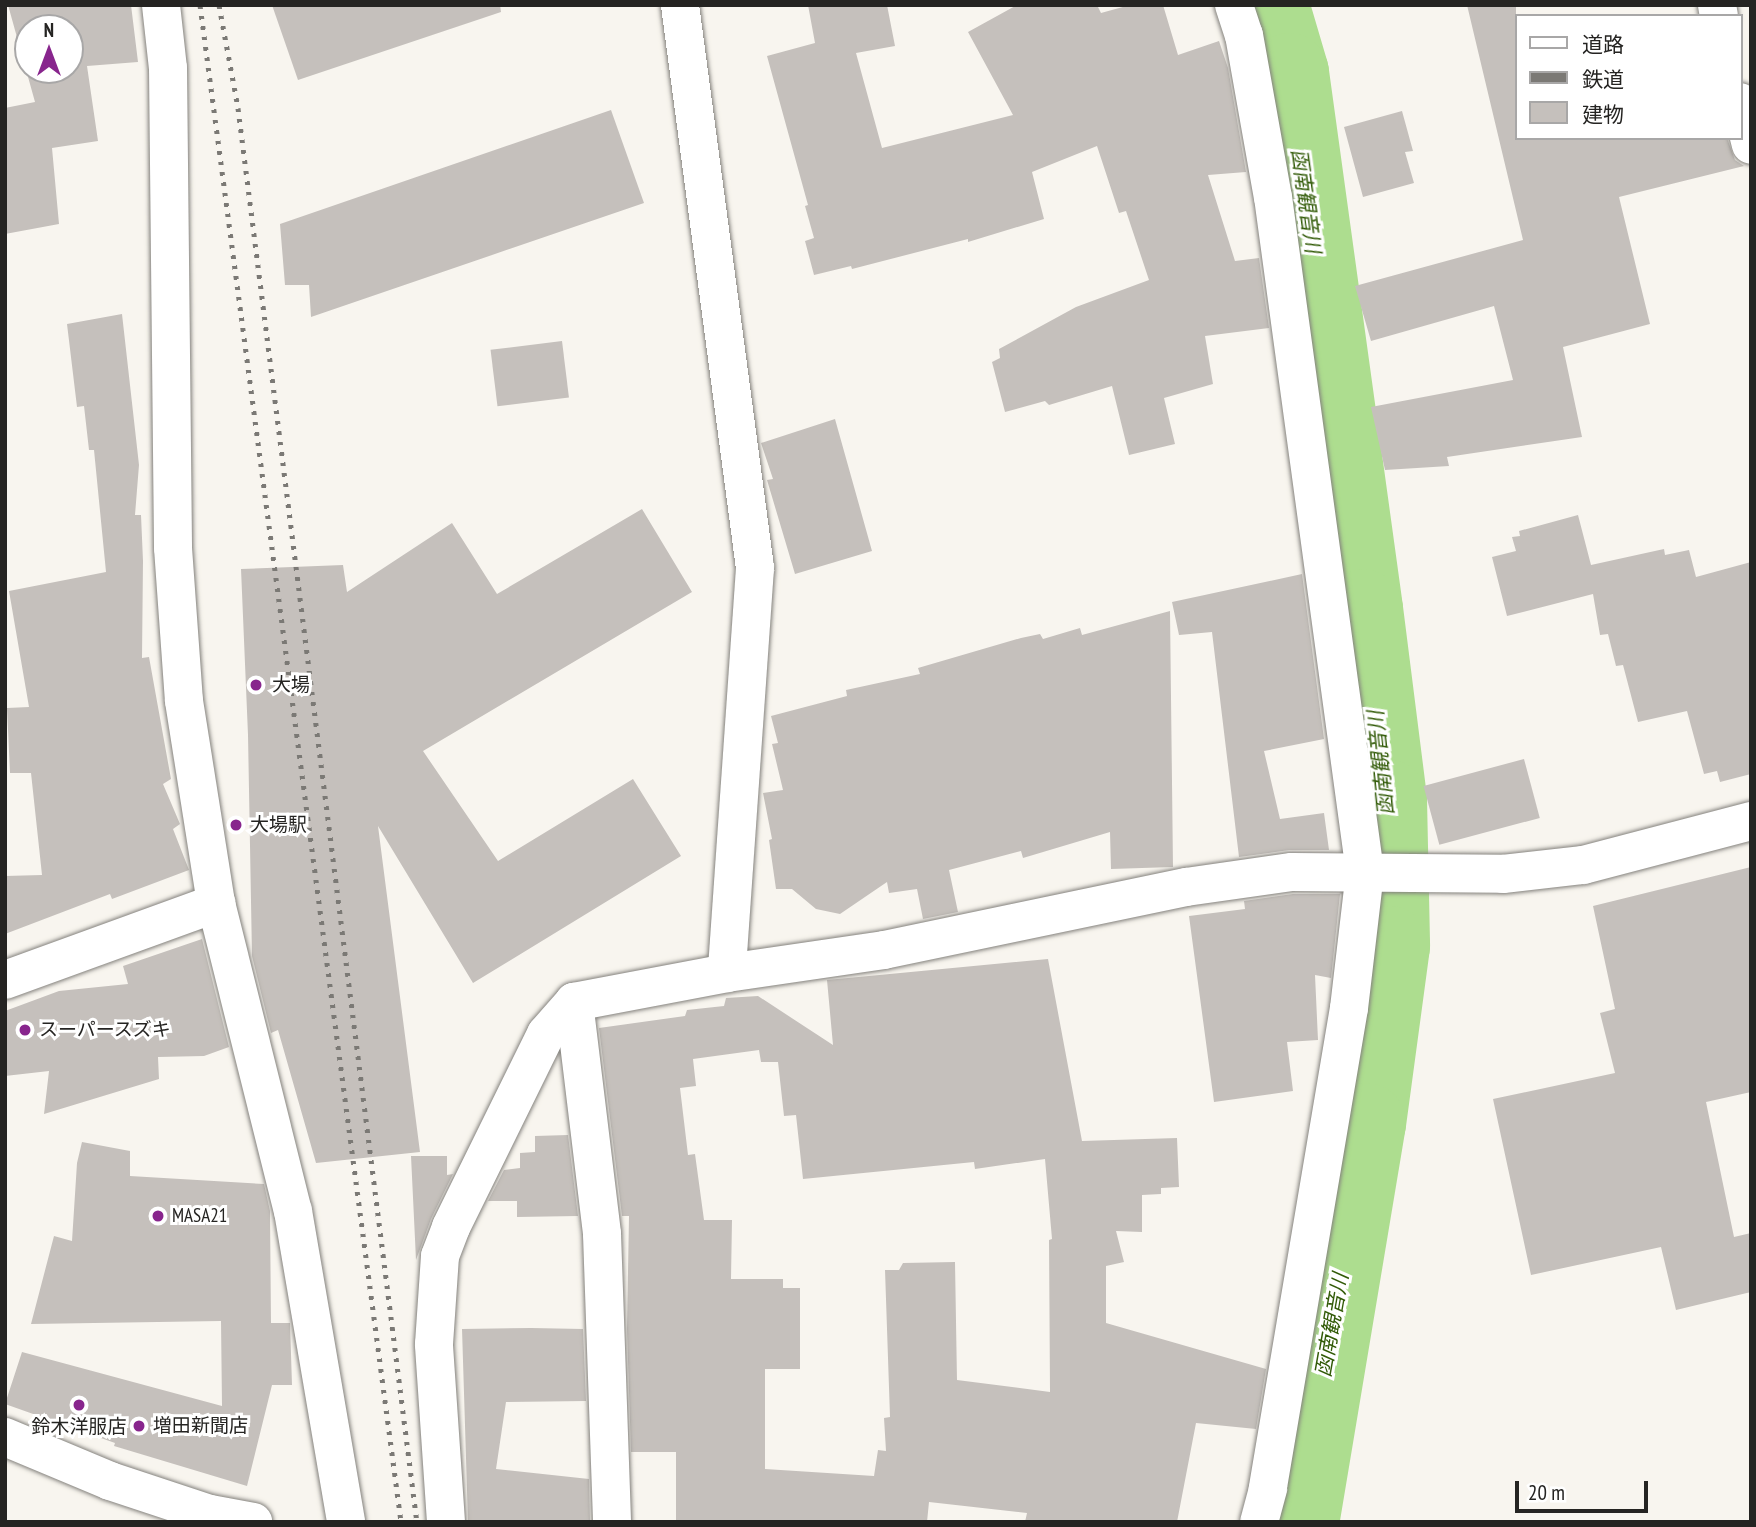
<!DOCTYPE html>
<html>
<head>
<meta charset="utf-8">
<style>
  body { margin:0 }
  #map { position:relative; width:1756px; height:1527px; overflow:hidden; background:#f8f5ef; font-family:"PT Sans Narrow","Noto Sans JP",sans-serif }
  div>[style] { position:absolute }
  .river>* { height:80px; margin:-40px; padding:0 40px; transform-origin:40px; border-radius:40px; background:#addd8f }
  .building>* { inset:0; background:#c5c0bc; transform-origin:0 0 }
  .roads { filter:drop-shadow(0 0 2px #84827d) drop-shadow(0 0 2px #84827d) }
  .minor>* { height:38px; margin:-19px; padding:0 19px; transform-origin:19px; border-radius:19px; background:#fff }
  .rail>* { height:5px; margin-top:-2.5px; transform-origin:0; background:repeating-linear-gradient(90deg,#7b7975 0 3.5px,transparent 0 10.5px) }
  .dots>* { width:19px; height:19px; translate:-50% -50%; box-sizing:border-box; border:4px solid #fff; border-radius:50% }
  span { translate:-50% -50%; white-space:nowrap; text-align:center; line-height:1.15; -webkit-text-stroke:6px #fff; paint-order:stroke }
  .poi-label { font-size:19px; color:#252422 }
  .left { translate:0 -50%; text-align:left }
  .water-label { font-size:21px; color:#325b08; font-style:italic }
  .frame { position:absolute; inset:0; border:7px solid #252422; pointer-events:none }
  .legend { position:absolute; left:1515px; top:14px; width:228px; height:126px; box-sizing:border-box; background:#fff; border:2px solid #a8a7a7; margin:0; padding:9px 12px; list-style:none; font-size:21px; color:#252422 }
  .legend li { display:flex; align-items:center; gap:14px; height:35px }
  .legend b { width:35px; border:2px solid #a8a7a7 }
  .north { position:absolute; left:14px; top:14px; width:70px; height:70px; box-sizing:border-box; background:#fff; border:2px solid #a8a7a7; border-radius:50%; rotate:0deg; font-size:19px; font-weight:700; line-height:28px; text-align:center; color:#252422 }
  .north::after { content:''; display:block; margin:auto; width:24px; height:32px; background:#88258d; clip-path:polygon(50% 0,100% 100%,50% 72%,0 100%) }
  .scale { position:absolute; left:1515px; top:1481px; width:133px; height:32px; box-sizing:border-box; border:4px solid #252422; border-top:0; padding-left:9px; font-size:21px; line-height:24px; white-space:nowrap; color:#252422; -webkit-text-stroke:5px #fff; paint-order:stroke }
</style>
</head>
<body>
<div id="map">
  <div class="river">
    <i style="left:1269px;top:5px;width:71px;rotate:73.6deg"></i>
    <i style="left:1289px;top:73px;width:541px;rotate:82.14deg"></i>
    <i style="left:1363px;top:609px;width:192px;rotate:82.8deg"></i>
    <i style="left:1387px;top:799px;width:147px;rotate:88.8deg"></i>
    <i style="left:1390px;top:946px;width:179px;rotate:97.7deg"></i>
    <i style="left:1366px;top:1123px;width:405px;rotate:99.5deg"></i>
  </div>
  <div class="building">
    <i style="clip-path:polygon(evenodd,8px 5px,131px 5px,138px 62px,87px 66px,98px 141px,52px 148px,59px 224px,5px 234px,5px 108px,35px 102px,8px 5px,28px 28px,70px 28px,70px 70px,28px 70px,28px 28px)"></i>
    <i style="clip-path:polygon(272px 5px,500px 5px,501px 12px,298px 80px)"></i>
    <i style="clip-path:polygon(808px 5px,887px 5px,895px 46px,856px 53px,882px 148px,1013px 115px,968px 32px,1017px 5px,1097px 5px,1101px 13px,1130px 5px,1163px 5px,1178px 55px,1219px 41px,1228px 68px,1246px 172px,1208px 175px,1235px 261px,1259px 258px,1269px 328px,1205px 336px,1213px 384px,1164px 398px,1175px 444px,1129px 455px,1112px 386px,1049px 405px,1045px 401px,1005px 412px,992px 362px,1000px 358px,999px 349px,1076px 307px,1149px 280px,1126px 211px,1119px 213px,1097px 146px,1032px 172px,1044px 219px,968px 242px,968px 239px,852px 269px,851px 266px,814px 275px,805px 241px,814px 238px,805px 206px,808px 205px,767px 56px,815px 43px)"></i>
    <i style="clip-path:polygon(1467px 5px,1516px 5px,1516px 138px,1727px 138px,1735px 160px,1744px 166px,1619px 197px,1650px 324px,1563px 347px,1582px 437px,1447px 457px,1449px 466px,1385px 470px,1371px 407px,1513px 380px,1494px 306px,1371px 341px,1355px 286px,1523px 240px)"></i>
    <i style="clip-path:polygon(611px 110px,644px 203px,311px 317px,309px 285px,285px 285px,280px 224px)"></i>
    <i style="clip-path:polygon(1402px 111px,1413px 151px,1405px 152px,1414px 183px,1363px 197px,1344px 127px)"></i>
    <i style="clip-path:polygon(122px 314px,139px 465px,135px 515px,141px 515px,143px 561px,142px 658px,149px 657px,171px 779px,163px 784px,180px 824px,173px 829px,189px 870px,112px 899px,110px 894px,5px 934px,5px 876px,42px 875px,31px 773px,10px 773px,7px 708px,29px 707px,9px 591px,106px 572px,94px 450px,89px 450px,84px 406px,77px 407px,67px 324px)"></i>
    <i style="left:562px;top:341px;width:57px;height:72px;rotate:83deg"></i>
    <i style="clip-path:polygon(835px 419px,872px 551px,795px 574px,767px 480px,773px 479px,761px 443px)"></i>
    <i style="clip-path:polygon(642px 509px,692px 592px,423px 751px,498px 861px,633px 779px,681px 856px,473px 983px,378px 826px,420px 1152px,316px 1163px,278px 1030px,271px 1033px,252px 956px,248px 735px,241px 569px,343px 565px,347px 592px,452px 523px,497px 594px)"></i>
    <i style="clip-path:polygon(1578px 515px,1591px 565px,1664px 549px,1665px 555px,1689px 550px,1696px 577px,1751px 562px,1751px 774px,1720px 782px,1717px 771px,1704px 774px,1687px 711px,1638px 722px,1623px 665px,1616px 666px,1608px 634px,1600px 635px,1593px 594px,1507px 616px,1492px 557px,1516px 551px,1512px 537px,1520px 536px,1519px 531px)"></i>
    <i style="clip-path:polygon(1302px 574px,1324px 739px,1264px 751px,1280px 819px,1324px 813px,1329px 850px,1289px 850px,1239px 857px,1212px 632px,1179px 635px,1172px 602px)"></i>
    <i style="clip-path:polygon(1170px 611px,1173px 867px,1111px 869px,1110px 832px,1023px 858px,1021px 851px,949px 870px,958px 912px,923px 919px,917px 889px,889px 893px,887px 882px,840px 914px,816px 909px,792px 889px,776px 889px,769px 840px,772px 839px,763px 793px,783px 790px,772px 744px,778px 743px,771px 716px,847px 696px,846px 690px,920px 674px,918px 668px,1021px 638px,1040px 634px,1043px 639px,1080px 628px,1082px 635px)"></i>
    <i style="left:1524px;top:759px;width:61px;height:104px;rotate:75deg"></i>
    <i style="clip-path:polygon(1751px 867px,1751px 1092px,1706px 1102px,1734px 1237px,1751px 1233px,1751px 1292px,1676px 1310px,1661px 1247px,1531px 1275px,1493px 1099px,1615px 1073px,1600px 1013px,1615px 1009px,1593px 906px)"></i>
    <i style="clip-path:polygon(1293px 894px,1340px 894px,1331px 978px,1315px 975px,1318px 1040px,1287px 1042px,1293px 1091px,1214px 1102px,1189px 916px,1245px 909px,1244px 901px)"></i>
    <i style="clip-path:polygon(202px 939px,229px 1047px,204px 1056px,158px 1057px,159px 1079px,44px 1114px,49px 1071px,5px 1076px,5px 1011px,59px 991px,128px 984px,123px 966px)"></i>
    <i style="clip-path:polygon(evenodd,1048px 959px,1082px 1141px,1177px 1138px,1179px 1187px,1161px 1188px,1161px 1194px,1142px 1195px,1142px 1232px,1116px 1231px,1124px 1262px,1106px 1266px,1106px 1323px,1266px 1369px,1256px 1429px,1196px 1423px,1177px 1522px,1025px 1522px,1027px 1513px,929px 1502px,927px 1522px,676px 1522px,676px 1452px,631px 1452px,627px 1329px,629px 1216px,622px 1216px,599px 1028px,685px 1016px,687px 1010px,724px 1006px,726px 998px,758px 996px,833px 1045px,827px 980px,1048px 959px,759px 1050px,761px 1062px,778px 1062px,784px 1116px,796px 1115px,803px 1179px,974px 1162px,975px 1169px,1045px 1159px,1052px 1239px,1049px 1240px,1050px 1392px,957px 1380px,955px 1262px,903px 1263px,899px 1270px,885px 1270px,890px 1417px,884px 1418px,886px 1451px,878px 1450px,874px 1476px,765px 1469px,765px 1369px,800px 1369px,800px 1288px,783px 1288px,783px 1279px,731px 1279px,732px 1220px,704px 1220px,695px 1154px,688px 1155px,680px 1088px,696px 1086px,693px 1059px,759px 1050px)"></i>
    <i style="clip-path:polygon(568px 1135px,578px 1216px,517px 1217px,517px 1201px,488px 1201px,504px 1170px,520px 1168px,520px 1153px,535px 1152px,535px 1136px)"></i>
    <i style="clip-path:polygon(82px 1142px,130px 1151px,130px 1176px,264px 1184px,270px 1211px,271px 1323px,290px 1323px,292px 1385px,272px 1385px,247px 1486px,114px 1446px,115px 1443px,5px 1404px,22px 1352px,222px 1406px,221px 1321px,31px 1324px,54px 1236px,72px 1241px,77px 1163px)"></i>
    <i style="clip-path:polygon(411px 1156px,447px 1156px,447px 1175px,453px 1174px,431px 1219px,416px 1260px)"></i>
    <i style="clip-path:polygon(531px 1328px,583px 1329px,586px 1401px,506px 1402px,496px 1469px,589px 1479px,590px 1522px,468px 1522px,462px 1329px)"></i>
  </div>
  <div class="roads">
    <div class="minor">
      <i style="left:161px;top:5px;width:63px;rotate:83.7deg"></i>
      <i style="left:168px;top:68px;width:480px;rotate:89.4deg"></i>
      <i style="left:173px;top:548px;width:153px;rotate:85.9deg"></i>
      <i style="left:184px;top:701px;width:205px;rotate:81deg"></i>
      <i style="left:216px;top:903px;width:317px;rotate:76deg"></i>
      <i style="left:293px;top:1211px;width:315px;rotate:80.3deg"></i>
      <i style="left:680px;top:5px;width:568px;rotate:82.41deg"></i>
      <i style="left:755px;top:568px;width:406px;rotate:94deg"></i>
      <i style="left:1234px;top:5px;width:32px;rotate:72deg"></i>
      <i style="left:1244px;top:35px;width:165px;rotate:79.9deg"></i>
      <i style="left:1273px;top:197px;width:681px;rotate:82.24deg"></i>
      <i style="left:1365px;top:872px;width:137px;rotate:96.7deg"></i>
      <i style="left:1349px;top:1008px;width:488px;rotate:99.6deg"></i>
      <i style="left:1268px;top:1489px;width:34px;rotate:105deg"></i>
      <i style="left:1717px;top:5px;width:11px;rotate:80deg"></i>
      <i style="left:1740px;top:102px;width:44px;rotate:75.7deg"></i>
      <i style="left:5px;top:980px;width:225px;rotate:-20deg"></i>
      <i style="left:574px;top:1002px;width:234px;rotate:83.1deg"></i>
      <i style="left:602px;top:1234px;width:288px;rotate:88deg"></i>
      <i style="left:5px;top:1437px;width:114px;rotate:22.7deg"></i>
      <i style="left:110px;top:1481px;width:105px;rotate:18.3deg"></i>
      <i style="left:210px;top:1514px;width:44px;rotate:10.5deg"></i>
      <i style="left:446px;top:1522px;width:178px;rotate:-93.9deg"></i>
      <i style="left:434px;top:1344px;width:88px;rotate:-86.1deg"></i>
      <i style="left:440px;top:1256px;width:31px;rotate:-69deg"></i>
      <i style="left:451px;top:1227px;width:215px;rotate:-63.8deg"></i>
      <i style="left:546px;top:1034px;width:43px;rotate:-48.8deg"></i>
      <i style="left:574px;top:1002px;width:156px;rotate:-10.7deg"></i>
      <i style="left:727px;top:973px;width:159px;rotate:-8.3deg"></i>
      <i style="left:884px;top:950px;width:309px;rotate:-11.8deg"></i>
      <i style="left:1186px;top:887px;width:107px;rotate:-8.1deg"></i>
      <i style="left:1292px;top:872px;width:211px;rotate:0.5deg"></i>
      <i style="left:1503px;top:874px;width:81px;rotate:-6.4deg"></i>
      <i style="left:1583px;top:865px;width:174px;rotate:-14.7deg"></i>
    </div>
  </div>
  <div class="rail">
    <i style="left:200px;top:5px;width:1530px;rotate:82.45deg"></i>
    <i style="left:219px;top:5px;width:105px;rotate:79.5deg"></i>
    <i style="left:238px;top:108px;width:1425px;rotate:82.79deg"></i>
  </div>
  <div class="dots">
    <i style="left:256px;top:685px;background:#88258d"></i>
    <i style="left:236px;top:825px;background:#88258d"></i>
    <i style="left:25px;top:1030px;background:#88258d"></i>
    <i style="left:158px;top:1216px;background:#88258d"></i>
    <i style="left:79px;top:1405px;background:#88258d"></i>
    <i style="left:139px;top:1426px;background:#88258d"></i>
  </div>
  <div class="poi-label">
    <span class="left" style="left:272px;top:685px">大場</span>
    <span class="left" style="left:250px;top:825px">大場駅</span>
    <span class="left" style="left:39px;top:1030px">スーパースズキ</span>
    <span class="left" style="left:172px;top:1216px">MASA21</span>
    <span class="left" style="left:153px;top:1426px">増田新聞店</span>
    <span style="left:79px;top:1427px">鈴木洋服店</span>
  </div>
  <div class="water-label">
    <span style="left:1306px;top:201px;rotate:82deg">函南観音川</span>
    <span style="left:1381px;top:763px;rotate:-96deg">函南観音川</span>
    <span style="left:1332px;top:1325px;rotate:-80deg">函南観音川</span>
  </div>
  <div class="frame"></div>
  <ul class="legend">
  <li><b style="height:9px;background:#fff"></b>道路</li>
  <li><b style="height:9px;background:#7b7975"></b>鉄道</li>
  <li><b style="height:19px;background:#c5c0bc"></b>建物</li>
  </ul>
  <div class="north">N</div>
  <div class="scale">20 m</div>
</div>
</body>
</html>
